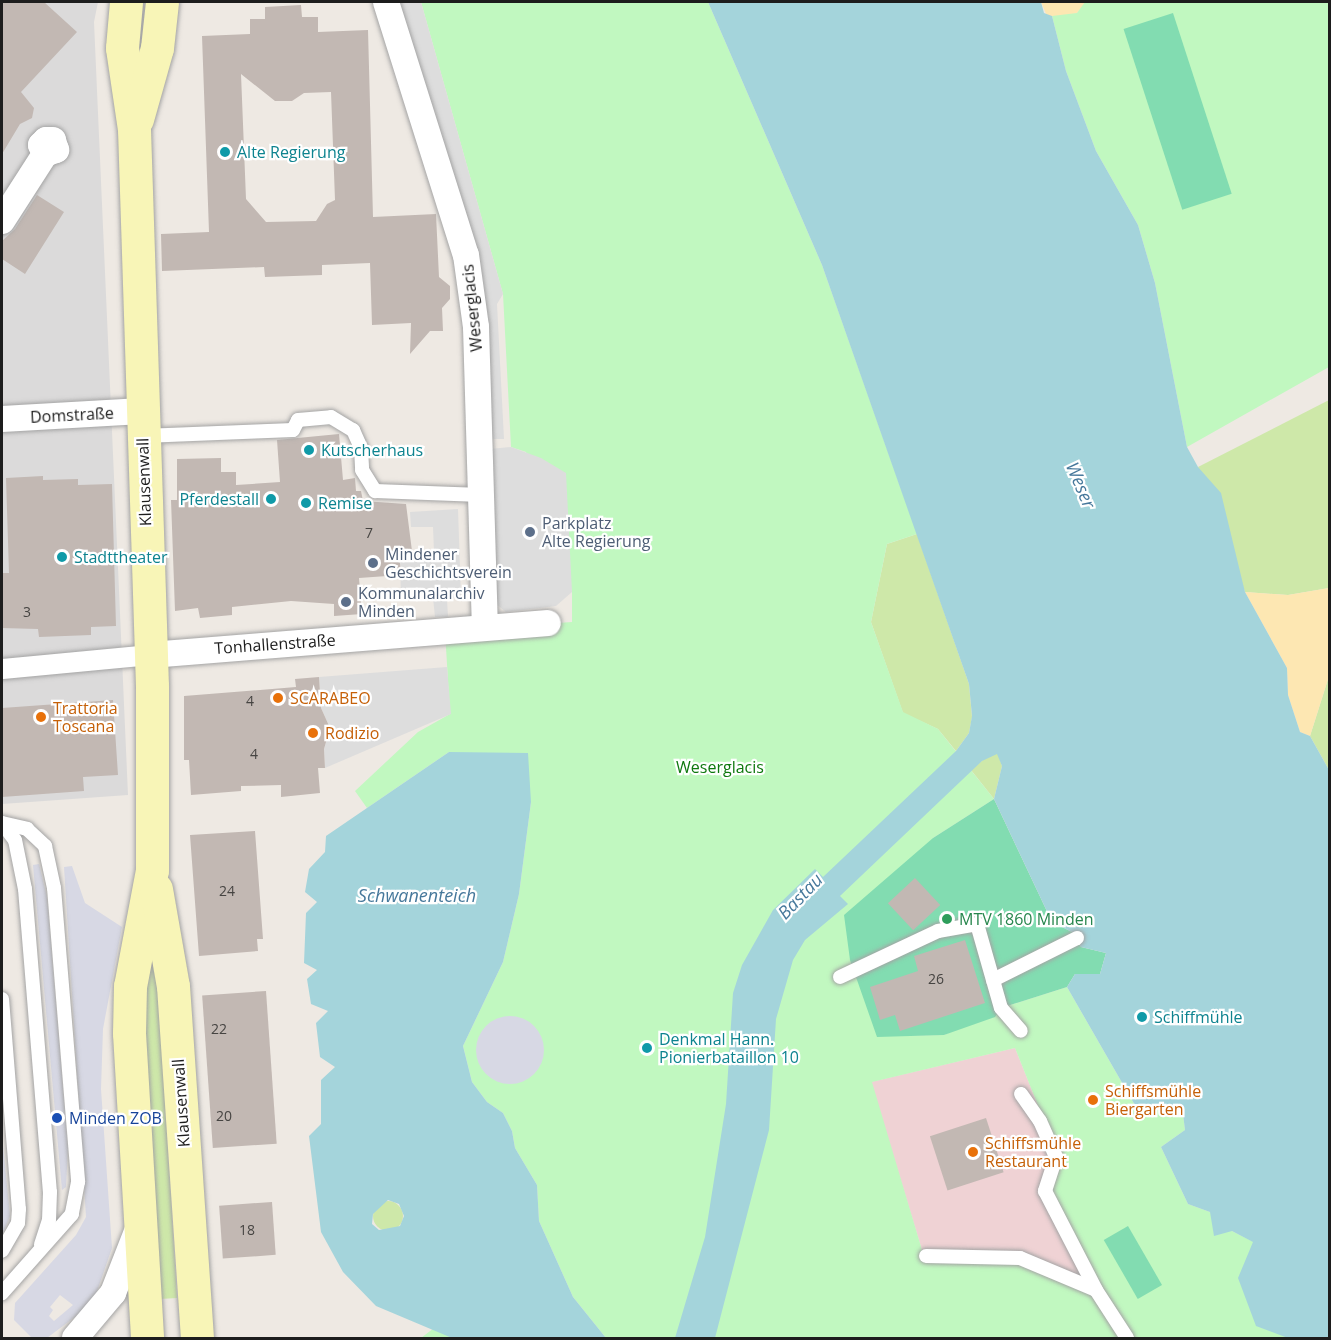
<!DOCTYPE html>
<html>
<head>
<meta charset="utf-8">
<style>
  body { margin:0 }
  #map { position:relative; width:1331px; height:1340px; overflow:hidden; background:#eee9e3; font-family:"Open Sans",sans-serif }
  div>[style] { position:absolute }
  .residential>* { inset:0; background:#dbdada }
  .commercial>* { inset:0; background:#efd2d4 }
  .grass>* { inset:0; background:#cee8a9 }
  .round { border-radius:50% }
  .sand>* { inset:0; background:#fde7b2 }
  .park>* { inset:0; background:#c1f8c0 }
  .pitch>* { inset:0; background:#82dcb1; transform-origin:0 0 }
  .parking>* { inset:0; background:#ddd }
  .plaza>* { inset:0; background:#d7d8e4 }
  .water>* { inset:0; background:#a4d4db }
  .building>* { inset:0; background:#c2b8b3; transform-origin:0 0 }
  .roads { filter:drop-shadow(0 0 2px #a4a4a4) drop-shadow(0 0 2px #a4a4a4) }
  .service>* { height:14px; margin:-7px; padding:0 7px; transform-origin:7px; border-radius:7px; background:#fff }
  .pedestrian>* { height:20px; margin:-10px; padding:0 10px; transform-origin:10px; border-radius:10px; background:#fff }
  .minor>* { height:26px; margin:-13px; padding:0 13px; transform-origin:13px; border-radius:13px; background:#fff }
  .secondary>* { height:33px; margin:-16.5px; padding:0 16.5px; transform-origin:16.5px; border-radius:16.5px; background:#f8f5b7 }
  .dots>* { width:16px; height:16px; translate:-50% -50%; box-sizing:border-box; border:3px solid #fff; border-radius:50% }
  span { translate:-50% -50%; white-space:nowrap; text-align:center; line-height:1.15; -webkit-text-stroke:4.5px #fff; paint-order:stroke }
  .number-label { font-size:14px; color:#464442 }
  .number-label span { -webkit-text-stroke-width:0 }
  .culture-label { font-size:16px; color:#0d838f }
  .left { translate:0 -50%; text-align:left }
  .right { translate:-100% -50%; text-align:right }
  .street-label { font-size:16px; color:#1d1d1d }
  .service-label { font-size:16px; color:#4e5e75 }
  .food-label { font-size:16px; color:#c56008 }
  .park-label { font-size:16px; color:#0e780e }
  .leisure-label { font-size:16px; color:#27864d }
  .transit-label { font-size:16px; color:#164399 }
  .water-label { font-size:18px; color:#46789b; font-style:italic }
  .frame { position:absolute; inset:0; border:3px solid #1d1d1d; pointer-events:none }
</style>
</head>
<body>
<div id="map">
  <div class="residential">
    <i style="clip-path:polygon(2px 2px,98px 2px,94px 22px,128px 795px,2px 804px)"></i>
  </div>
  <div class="commercial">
    <i style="clip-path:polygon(1015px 1048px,1057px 1153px,1086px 1281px,1019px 1251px,922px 1250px,871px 1082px)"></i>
  </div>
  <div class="grass">
    <i style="clip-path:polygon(1329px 400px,1329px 588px,1288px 595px,1245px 592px,1198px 467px)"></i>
    <i style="clip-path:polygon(917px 534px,969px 684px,972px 717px,969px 733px,956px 751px,938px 729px,903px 713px,871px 622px,887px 544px)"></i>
    <i style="clip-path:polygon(1329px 676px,1329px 770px,1310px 736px)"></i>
    <i style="clip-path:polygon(990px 754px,998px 754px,1002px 766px,994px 799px,971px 770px)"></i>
    <i style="clip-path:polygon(146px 967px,157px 967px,177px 1298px,160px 1299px,144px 1075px)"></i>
    <i class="round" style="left:373px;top:1201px;width:30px;height:30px"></i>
  </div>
  <div class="sand">
    <i style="clip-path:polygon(1041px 2px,1086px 2px,1077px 13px,1065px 16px,1047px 16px)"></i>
    <i style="clip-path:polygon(1329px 588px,1329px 676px,1310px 736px,1300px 732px,1288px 695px,1287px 668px,1245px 592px,1288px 595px)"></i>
  </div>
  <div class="park">
    <i style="clip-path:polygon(421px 2px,708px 2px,822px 265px,917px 534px,887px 544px,871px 622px,903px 712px,938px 729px,994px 799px,933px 838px,877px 1036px,944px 1035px,1001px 1008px,1067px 987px,1136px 1107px,1182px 1106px,1185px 1130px,1161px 1147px,1188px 1204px,1210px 1212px,1232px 1231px,1254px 1242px,1288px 1338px,1129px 1338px,1045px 1191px,1057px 1153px,1015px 1048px,872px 1082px,922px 1250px,1018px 1263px,1092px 1292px,1122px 1338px,606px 1338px,573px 1297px,539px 1221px,537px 1185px,515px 1148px,512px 1131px,503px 1113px,487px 1102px,472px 1082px,463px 1046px,503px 962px,519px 894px,531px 802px,449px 752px,367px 808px,355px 791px,418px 732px,450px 714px,445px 631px,572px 622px,572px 592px,526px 452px,511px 447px,503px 294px)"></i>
    <i style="clip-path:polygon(1085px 2px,1329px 2px,1329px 367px,1187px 447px,1155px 283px,1138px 225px,1096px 151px,1066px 71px,1052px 16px,1077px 13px)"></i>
    <i style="clip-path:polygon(434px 1328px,452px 1338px,421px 1338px)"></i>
  </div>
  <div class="pitch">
    <i style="left:1173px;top:13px;width:190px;height:52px;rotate:72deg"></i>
    <i style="clip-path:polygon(994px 799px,1052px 922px,1074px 933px,1081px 947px,1106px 953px,1100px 974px,1075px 974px,1067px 987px,1001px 1008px,995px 1017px,944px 1035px,877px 1037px,850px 960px,844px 915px,933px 838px)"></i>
    <i style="left:1128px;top:1226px;width:68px;height:28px;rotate:60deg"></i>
  </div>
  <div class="parking">
    <i style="clip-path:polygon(396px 2px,421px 2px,503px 294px,497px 304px,504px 439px,489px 439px,481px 295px)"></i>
    <i style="clip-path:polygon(511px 447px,541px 458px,566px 473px,572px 592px,556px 606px,506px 612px,494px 602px,480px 450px)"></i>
    <i style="clip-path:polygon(458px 509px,461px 597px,447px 599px,448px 617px,435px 617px,433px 598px,401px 599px,400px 555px,434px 552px,433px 527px,411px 527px,410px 512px)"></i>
    <i style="clip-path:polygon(447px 667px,451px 714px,325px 768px,324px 749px,330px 728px,321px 708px,319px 677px)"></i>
  </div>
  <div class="plaza">
    <i style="clip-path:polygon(39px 864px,47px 897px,68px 1148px,66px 1187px,62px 1190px,33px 865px)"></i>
    <i style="clip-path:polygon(evenodd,72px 866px,85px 903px,122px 927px,103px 1029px,101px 1089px,112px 1248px,95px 1297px,84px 1310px,47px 1338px,32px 1338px,14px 1320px,15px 1303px,76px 1235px,86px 1217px,64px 867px,72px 866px,60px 1295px,73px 1305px,54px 1321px,49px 1316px,53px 1310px,50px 1307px,60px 1295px)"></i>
    <i class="round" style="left:476px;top:1016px;width:68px;height:68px"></i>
    <i style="clip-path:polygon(2px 1135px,10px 1216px,2px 1236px)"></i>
  </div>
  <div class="water">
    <i style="clip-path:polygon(708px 2px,1041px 2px,1044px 13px,1052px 16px,1066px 71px,1096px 151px,1138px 225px,1155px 283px,1187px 447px,1198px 467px,1221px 493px,1245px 592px,1287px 668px,1288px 695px,1300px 732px,1310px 736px,1329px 770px,1329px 1338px,1288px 1338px,1256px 1326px,1238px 1278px,1253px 1242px,1232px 1231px,1214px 1236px,1210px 1212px,1188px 1204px,1161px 1147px,1185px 1130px,1182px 1106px,1136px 1107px,1067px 987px,1075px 974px,1100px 974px,1106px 953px,1081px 947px,1074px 933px,1052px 922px,994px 799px,1002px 766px,997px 754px,982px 761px,840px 896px,848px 904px,805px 940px,793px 960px,776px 1019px,769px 1130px,715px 1338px,675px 1338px,705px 1237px,726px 1104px,733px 993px,742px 965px,773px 910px,815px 869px,823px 877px,956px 751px,969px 733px,972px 716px,969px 684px,822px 265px)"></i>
    <i style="clip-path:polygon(evenodd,449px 752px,528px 753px,531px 802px,519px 894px,503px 962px,463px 1046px,472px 1082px,487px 1102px,503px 1113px,512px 1131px,515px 1148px,537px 1185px,539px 1221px,573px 1297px,606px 1338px,452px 1338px,376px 1306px,343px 1272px,321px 1232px,309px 1136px,321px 1124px,321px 1080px,335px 1067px,320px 1057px,316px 1023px,328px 1011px,311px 1004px,307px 979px,317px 970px,304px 963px,306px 913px,317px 902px,305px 892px,309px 869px,325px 852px,326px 836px,449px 752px,388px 1200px,399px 1204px,404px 1216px,400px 1226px,379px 1230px,372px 1224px,373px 1214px,388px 1200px)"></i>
  </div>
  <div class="building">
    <i style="clip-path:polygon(2px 2px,44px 2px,77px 32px,21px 92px,34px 108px,32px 118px,20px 124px,2px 154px)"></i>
    <i style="clip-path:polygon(evenodd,301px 5px,302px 17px,318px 17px,318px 32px,368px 30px,373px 217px,436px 214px,439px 277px,450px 286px,450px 299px,442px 308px,443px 331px,430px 331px,410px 354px,411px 323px,372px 325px,370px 263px,322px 265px,322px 275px,265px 277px,264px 267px,162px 271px,161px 234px,209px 232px,202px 36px,250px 34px,250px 19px,265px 19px,265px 7px,301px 5px,241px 74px,275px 101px,292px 101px,304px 93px,331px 92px,335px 200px,327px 204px,316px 221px,266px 222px,246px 199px,241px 74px)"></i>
    <i style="clip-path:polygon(37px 195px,64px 212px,25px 274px,2px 259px,2px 241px,15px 229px)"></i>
    <i style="clip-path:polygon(339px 434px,343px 480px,355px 478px,356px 491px,361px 491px,363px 501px,406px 504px,412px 551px,399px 552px,401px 575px,359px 578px,362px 614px,334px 616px,334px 604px,291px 601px,232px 607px,232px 615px,200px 618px,198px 608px,175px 611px,171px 500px,177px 500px,177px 459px,221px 458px,221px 472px,236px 472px,236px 485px,280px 482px,277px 440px)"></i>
    <i style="clip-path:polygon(43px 476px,43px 480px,78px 479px,78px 485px,112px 484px,116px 626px,91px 627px,91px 635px,39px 637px,38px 629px,2px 628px,2px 573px,9px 573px,6px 478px)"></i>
    <i style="clip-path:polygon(319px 677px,321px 708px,330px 728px,324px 749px,325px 768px,318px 768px,320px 793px,281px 797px,281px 785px,241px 786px,241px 791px,191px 795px,189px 760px,184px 760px,184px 696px,296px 687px,295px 679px)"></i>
    <i style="clip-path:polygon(113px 700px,118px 775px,83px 777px,84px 791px,2px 797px,2px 708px)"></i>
    <i style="clip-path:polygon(255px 831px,263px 939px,257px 939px,258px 951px,199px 956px,190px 835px)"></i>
    <i style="left:915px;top:878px;width:37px;height:37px;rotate:47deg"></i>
    <i style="clip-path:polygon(965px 940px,985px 1003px,900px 1031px,895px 1015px,880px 1020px,870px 987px,918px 971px,914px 956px)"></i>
    <i style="left:266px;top:991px;width:153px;height:64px;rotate:86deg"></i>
    <i style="left:986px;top:1118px;width:57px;height:59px;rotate:72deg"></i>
    <i style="left:272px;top:1202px;width:53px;height:53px;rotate:86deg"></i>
  </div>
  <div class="roads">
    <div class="service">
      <i style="left:143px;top:436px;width:150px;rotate:-2.3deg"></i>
      <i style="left:293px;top:430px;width:11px;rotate:-63deg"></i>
      <i style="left:298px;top:420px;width:33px;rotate:-5deg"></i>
      <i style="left:331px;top:417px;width:26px;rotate:31deg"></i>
      <i style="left:353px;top:430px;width:20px;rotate:66deg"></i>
      <i style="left:361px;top:448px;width:22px;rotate:87deg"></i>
      <i style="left:362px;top:470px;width:25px;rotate:58deg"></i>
      <i style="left:375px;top:491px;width:106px;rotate:2.2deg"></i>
      <i style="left:2px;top:823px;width:26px;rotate:13deg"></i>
      <i style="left:27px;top:829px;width:25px;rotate:43deg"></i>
      <i style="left:45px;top:846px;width:43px;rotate:77.9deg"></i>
      <i style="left:54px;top:888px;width:295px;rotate:85.3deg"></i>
      <i style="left:78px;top:1182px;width:33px;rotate:101deg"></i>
      <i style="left:72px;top:1214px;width:106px;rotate:131.5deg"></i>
      <i style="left:2px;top:823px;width:21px;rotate:53deg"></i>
      <i style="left:15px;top:840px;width:50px;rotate:78.5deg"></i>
      <i style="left:25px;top:889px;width:304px;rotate:85.3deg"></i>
      <i style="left:50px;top:1192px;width:28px;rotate:92deg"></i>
      <i style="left:49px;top:1220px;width:26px;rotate:108deg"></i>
      <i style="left:840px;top:977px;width:108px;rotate:-25.1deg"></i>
      <i style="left:938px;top:931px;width:40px;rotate:-10deg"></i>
      <i style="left:977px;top:924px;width:87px;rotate:74.1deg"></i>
      <i style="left:1001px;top:1008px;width:30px;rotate:49deg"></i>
      <i style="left:993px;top:980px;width:94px;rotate:-26.6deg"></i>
      <i style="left:2px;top:999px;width:211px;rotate:85.4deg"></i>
      <i style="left:19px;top:1209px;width:14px;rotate:94deg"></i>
      <i style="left:18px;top:1223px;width:32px;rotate:120deg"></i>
      <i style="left:1021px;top:1094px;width:33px;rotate:55deg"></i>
      <i style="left:1040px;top:1121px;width:39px;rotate:66deg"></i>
      <i style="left:1056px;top:1157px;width:36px;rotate:108deg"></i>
      <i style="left:1045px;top:1191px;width:111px;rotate:62.7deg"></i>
      <i style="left:1096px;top:1290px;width:57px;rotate:57.1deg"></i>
      <i style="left:926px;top:1256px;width:94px;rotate:1.2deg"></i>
      <i style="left:1020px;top:1258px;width:82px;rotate:22.8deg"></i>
    </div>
    <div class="pedestrian">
      <i style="left:2px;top:669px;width:150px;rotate:-5.4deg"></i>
    </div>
    <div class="minor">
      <i style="left:386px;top:2px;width:265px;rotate:72.5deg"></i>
      <i style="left:466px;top:255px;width:73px;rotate:82.1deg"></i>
      <i style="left:476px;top:327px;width:300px;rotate:88.3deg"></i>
      <i style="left:2px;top:221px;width:80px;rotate:-57.3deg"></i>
      <i style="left:45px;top:154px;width:12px;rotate:-20deg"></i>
      <i style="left:56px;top:150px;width:10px;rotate:-107deg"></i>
      <i style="left:53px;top:140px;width:7px;rotate:180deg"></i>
      <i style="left:46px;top:140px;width:7px;rotate:135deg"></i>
      <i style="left:41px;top:145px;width:10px;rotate:66deg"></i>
      <i style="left:2px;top:419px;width:140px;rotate:-3.3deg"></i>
      <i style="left:151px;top:655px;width:398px;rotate:-4.6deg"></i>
      <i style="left:75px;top:1338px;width:59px;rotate:-49.8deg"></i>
      <i style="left:113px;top:1293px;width:69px;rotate:-68.7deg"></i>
    </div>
    <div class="secondary">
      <i style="left:126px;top:2px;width:46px;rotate:95deg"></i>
      <i style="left:122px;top:48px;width:82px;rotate:81.6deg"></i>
      <i style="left:134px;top:129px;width:557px;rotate:88.15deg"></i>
      <i style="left:152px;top:686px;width:184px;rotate:90deg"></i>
      <i style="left:152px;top:870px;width:118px;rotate:100.7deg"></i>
      <i style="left:130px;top:986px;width:47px;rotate:91.2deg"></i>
      <i style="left:129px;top:1033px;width:306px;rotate:86.6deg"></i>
      <i style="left:137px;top:119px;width:74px;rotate:-74.3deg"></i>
      <i style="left:157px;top:48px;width:46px;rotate:-83.8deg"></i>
      <i style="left:156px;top:889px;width:98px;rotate:80.1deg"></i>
      <i style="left:173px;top:986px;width:353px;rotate:86.1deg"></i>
    </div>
  </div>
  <div class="dots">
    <i style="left:225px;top:152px;background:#0f9aa8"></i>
    <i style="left:309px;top:450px;background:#0f9aa8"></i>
    <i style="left:271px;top:499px;background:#0f9aa8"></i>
    <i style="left:306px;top:503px;background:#0f9aa8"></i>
    <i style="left:530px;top:532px;background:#5c6f8a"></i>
    <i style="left:62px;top:557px;background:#0f9aa8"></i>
    <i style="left:373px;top:563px;background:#5c6f8a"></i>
    <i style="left:346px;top:602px;background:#5c6f8a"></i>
    <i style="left:278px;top:698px;background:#e8710a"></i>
    <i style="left:41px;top:717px;background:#e8710a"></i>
    <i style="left:313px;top:733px;background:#e8710a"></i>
    <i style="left:947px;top:919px;background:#2e9e5b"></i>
    <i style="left:1142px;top:1017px;background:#0f9aa8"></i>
    <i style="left:647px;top:1048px;background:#0f9aa8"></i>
    <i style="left:1093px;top:1100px;background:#e8710a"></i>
    <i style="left:57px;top:1118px;background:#1a4fb4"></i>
    <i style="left:973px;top:1152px;background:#e8710a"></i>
  </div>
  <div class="number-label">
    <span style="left:369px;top:533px">7</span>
    <span style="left:27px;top:612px">3</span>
    <span style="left:250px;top:701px">4</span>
    <span style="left:254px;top:754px">4</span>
    <span style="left:227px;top:891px">24</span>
    <span style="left:936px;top:979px">26</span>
    <span style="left:219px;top:1029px">22</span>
    <span style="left:224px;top:1116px">20</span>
    <span style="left:247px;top:1230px">18</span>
  </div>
  <div class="culture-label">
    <span class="left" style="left:237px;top:152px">Alte Regierung</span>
    <span class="left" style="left:321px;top:450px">Kutscherhaus</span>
    <span class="right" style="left:259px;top:499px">Pferdestall</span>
    <span class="left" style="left:318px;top:503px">Remise</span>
    <span class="left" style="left:74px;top:557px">Stadttheater</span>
    <span class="left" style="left:1154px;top:1017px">Schiffmühle</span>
    <span class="left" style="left:659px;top:1048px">Denkmal Hann.<br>Pionierbataillon 10</span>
  </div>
  <div class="street-label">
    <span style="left:472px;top:308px;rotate:-96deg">Weserglacis</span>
    <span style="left:72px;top:415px;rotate:-3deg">Domstraße</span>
    <span style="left:144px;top:482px;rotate:-92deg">Klausenwall</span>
    <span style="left:275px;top:644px;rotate:-4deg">Tonhallenstraße</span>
    <span style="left:181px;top:1103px;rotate:-94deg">Klausenwall</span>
  </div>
  <div class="service-label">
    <span class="left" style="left:542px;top:532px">Parkplatz<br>Alte Regierung</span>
    <span class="left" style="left:385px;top:563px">Mindener<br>Geschichtsverein</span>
    <span class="left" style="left:358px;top:602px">Kommunalarchiv<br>Minden</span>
  </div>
  <div class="food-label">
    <span class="left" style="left:290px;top:698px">SCARABEO</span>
    <span class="left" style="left:53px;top:717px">Trattoria<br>Toscana</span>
    <span class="left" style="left:325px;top:733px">Rodizio</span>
    <span class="left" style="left:1105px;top:1100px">Schiffsmühle<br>Biergarten</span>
    <span class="left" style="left:985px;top:1152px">Schiffsmühle<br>Restaurant</span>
  </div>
  <div class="park-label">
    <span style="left:720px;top:767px">Weserglacis</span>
  </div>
  <div class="leisure-label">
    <span class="left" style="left:959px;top:919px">MTV 1860 Minden</span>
  </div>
  <div class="transit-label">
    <span class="left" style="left:69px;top:1118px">Minden ZOB</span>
  </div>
  <div class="water-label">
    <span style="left:1081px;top:485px;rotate:67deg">Weser</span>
    <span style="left:417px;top:895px">Schwanenteich</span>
    <span style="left:800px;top:896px;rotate:-46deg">Bastau</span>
  </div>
  <div class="frame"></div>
</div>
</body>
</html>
